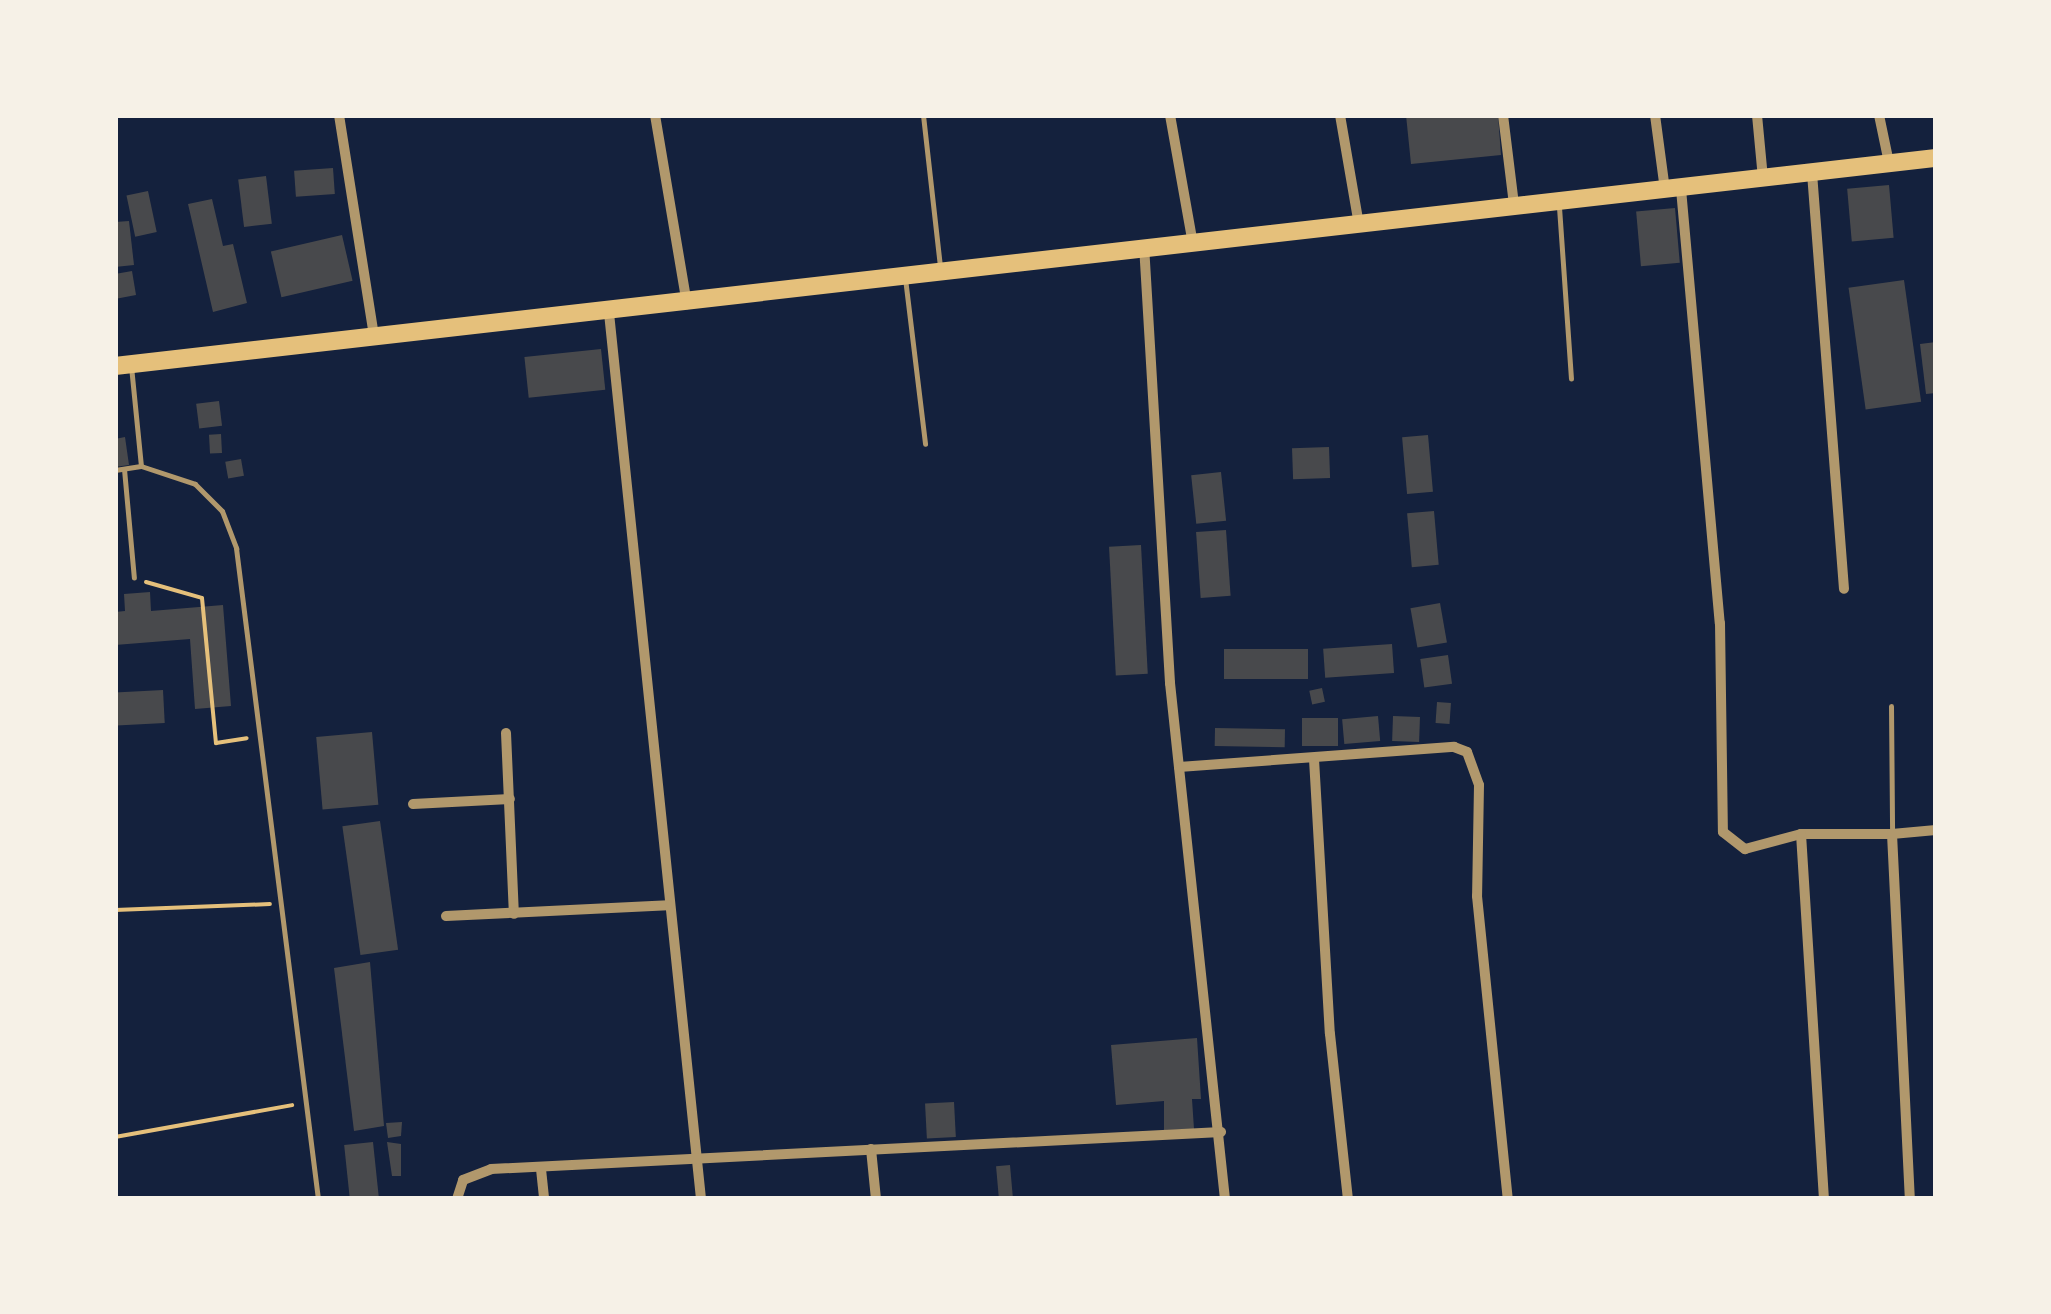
<!DOCTYPE html>
<html>
<head>
<meta charset="utf-8">
<style>
  body { margin:0 }
  #map { position:relative; width:2051px; height:1314px; overflow:hidden; background:#14213d; font-family:Manrope,sans-serif }
  div>[style] { position:absolute }
  .building>* { inset:0; background:#48494c; transform-origin:0 0 }
  .path>* { height:4px; margin:-2px; padding:0 2px; transform-origin:2px; border-radius:2px; background:#e5c07b }
  .service>* { height:5px; margin:-2.5px; padding:0 2.5px; transform-origin:2.5px; border-radius:2.5px; background:#b1986c }
  .minor>* { height:10px; margin:-5px; padding:0 5px; transform-origin:5px; border-radius:5px; background:#b1986c }
  .trunk>* { height:18px; margin:-9px; padding:0 9px; transform-origin:9px; border-radius:9px; background:#e5c07b }
  span { translate:-50% -50%; white-space:nowrap; text-align:center; line-height:1.15; -webkit-text-stroke:8px #f6f1e7; paint-order:stroke }
  .frame { position:absolute; inset:0; border:118px solid #f6f1e7; pointer-events:none }
</style>
</head>
<body>
<div id="map">
  <div class="building">
    <i style="clip-path:polygon(1406px 115px,1498px 115px,1501px 155px,1411px 164px)"></i>
    <i style="left:333px;top:168px;width:26px;height:39px;rotate:86deg"></i>
    <i style="left:266px;top:176px;width:48px;height:28px;rotate:83deg"></i>
    <i style="left:1889px;top:185px;width:53px;height:42px;rotate:85deg"></i>
    <i style="left:148px;top:191px;width:42px;height:22px;rotate:78deg"></i>
    <i style="clip-path:polygon(212px 199px,223px 246px,233px 244px,247px 303px,213px 312px,188px 204px)"></i>
    <i style="left:1675px;top:208px;width:55px;height:39px;rotate:85deg"></i>
    <i style="clip-path:polygon(129px 221px,134px 265px,115px 267px,115px 222px)"></i>
    <i style="left:342px;top:235px;width:47px;height:73px;rotate:77deg"></i>
    <i style="clip-path:polygon(132px 271px,136px 295px,115px 299px,115px 274px)"></i>
    <i style="left:1904px;top:280px;width:123px;height:56px;rotate:82deg"></i>
    <i style="clip-path:polygon(1936px 342px,1936px 393px,1926px 394px,1920px 344px)"></i>
    <i style="left:601px;top:349px;width:41px;height:77px;rotate:84deg"></i>
    <i style="left:219px;top:401px;width:25px;height:23px;rotate:83deg"></i>
    <i style="left:221px;top:434px;width:19px;height:12px;rotate:87deg"></i>
    <i style="left:1428px;top:435px;width:57px;height:26px;rotate:85deg"></i>
    <i style="clip-path:polygon(125px 437px,129px 465px,115px 467px,115px 439px)"></i>
    <i style="left:1329px;top:447px;width:31px;height:37px;rotate:88deg"></i>
    <i style="left:241px;top:459px;width:17px;height:16px;rotate:80deg"></i>
    <i style="left:1221px;top:472px;width:49px;height:30px;rotate:84deg"></i>
    <i style="left:1434px;top:511px;width:54px;height:27px;rotate:85deg"></i>
    <i style="left:1226px;top:530px;width:66px;height:30px;rotate:86deg"></i>
    <i style="left:1141px;top:545px;width:129px;height:32px;rotate:87deg"></i>
    <i style="clip-path:polygon(150px 592px,151px 611px,223px 605px,231px 706px,195px 709px,190px 639px,115px 645px,115px 612px,125px 611px,124px 594px)"></i>
    <i style="left:1440px;top:603px;width:40px;height:30px;rotate:80deg"></i>
    <i style="left:1392px;top:644px;width:29px;height:69px;rotate:86deg"></i>
    <i style="left:1224px;top:649px;width:84px;height:30px"></i>
    <i style="left:1448px;top:655px;width:29px;height:28px;rotate:82deg"></i>
    <i style="left:1322px;top:688px;width:14px;height:13px;rotate:78deg"></i>
    <i style="left:163px;top:690px;width:33px;height:48px;rotate:87deg"></i>
    <i style="left:1437px;top:702px;width:14px;height:21px;rotate:4deg"></i>
    <i style="left:1378px;top:716px;width:25px;height:36px;rotate:85deg"></i>
    <i style="left:1393px;top:716px;width:27px;height:25px;rotate:2deg"></i>
    <i style="left:1302px;top:718px;width:36px;height:28px"></i>
    <i style="left:1215px;top:728px;width:70px;height:18px;rotate:1deg"></i>
    <i style="left:372px;top:732px;width:73px;height:56px;rotate:85deg"></i>
    <i style="left:380px;top:821px;width:130px;height:38px;rotate:82deg"></i>
    <i style="clip-path:polygon(370px 962px,384px 1126px,354px 1131px,334px 968px)"></i>
    <i style="clip-path:polygon(1197px 1038px,1201px 1099px,1192px 1099px,1194px 1129px,1164px 1130px,1164px 1101px,1116px 1105px,1111px 1045px)"></i>
    <i style="left:954px;top:1102px;width:35px;height:29px;rotate:87deg"></i>
    <i style="clip-path:polygon(402px 1122px,401px 1136px,388px 1138px,386px 1123px)"></i>
    <i style="left:373px;top:1142px;width:57px;height:29px;rotate:84deg"></i>
    <i style="clip-path:polygon(387px 1142px,401px 1144px,401px 1176px,392px 1176px)"></i>
    <i style="left:1010px;top:1165px;width:33px;height:14px;rotate:85deg"></i>
  </div>
  <div class="path">
    <i style="left:146px;top:582px;width:58px;rotate:15.9deg"></i>
    <i style="left:202px;top:598px;width:146px;rotate:84.5deg"></i>
    <i style="left:216px;top:743px;width:31px;rotate:-9deg"></i>
    <i style="left:115px;top:910px;width:155px;rotate:-2.2deg"></i>
    <i style="left:115px;top:1137px;width:180px;rotate:-10.2deg"></i>
  </div>
  <div class="service">
    <i style="left:923px;top:115px;width:152px;rotate:83.6deg"></i>
    <i style="left:1559px;top:207px;width:172px;rotate:86deg"></i>
    <i style="left:905px;top:278px;width:167px;rotate:83.1deg"></i>
    <i style="left:131px;top:366px;width:100px;rotate:84.3deg"></i>
    <i style="left:141px;top:466px;width:57px;rotate:18.4deg"></i>
    <i style="left:195px;top:484px;width:38px;rotate:45deg"></i>
    <i style="left:222px;top:511px;width:40px;rotate:69deg"></i>
    <i style="left:236px;top:548px;width:656px;rotate:82.82deg"></i>
    <i style="left:124px;top:469px;width:109px;rotate:84.8deg"></i>
    <i style="left:115px;top:470px;width:26px;rotate:-9deg"></i>
    <i style="left:1891px;top:706px;width:127px;rotate:89.5deg"></i>
  </div>
  <div class="minor">
    <i style="left:339px;top:115px;width:224px;rotate:81deg"></i>
    <i style="left:655px;top:115px;width:192px;rotate:80.4deg"></i>
    <i style="left:1170px;top:115px;width:126px;rotate:79.9deg"></i>
    <i style="left:1340px;top:115px;width:106px;rotate:80.2deg"></i>
    <i style="left:1503px;top:115px;width:90px;rotate:83deg"></i>
    <i style="left:1655px;top:115px;width:76px;rotate:82.4deg"></i>
    <i style="left:1757px;top:115px;width:63px;rotate:84.6deg"></i>
    <i style="left:1879px;top:115px;width:49px;rotate:78.2deg"></i>
    <i style="left:1812px;top:173px;width:417px;rotate:85.6deg"></i>
    <i style="left:1681px;top:189px;width:436px;rotate:84.9deg"></i>
    <i style="left:1720px;top:623px;width:209px;rotate:89.2deg"></i>
    <i style="left:1723px;top:832px;width:28px;rotate:38deg"></i>
    <i style="left:1745px;top:849px;width:58px;rotate:-15deg"></i>
    <i style="left:1801px;top:834px;width:91px"></i>
    <i style="left:1892px;top:834px;width:365px;rotate:87.2deg"></i>
    <i style="left:1144px;top:245px;width:439px;rotate:86.6deg"></i>
    <i style="left:1170px;top:683px;width:519px;rotate:83.92deg"></i>
    <i style="left:609px;top:313px;width:891px;rotate:84.07deg"></i>
    <i style="left:506px;top:733px;width:181px;rotate:87.5deg"></i>
    <i style="left:1314px;top:759px;width:275px;rotate:86.7deg"></i>
    <i style="left:1330px;top:1034px;width:166px;rotate:83.8deg"></i>
    <i style="left:1179px;top:767px;width:276px;rotate:-4.2deg"></i>
    <i style="left:1454px;top:747px;width:14px;rotate:21deg"></i>
    <i style="left:1467px;top:752px;width:35px;rotate:70deg"></i>
    <i style="left:1479px;top:785px;width:111px;rotate:91deg"></i>
    <i style="left:1477px;top:896px;width:305px;rotate:84.2deg"></i>
    <i style="left:413px;top:804px;width:97px;rotate:-3deg"></i>
    <i style="left:1801px;top:834px;width:366px;rotate:86.4deg"></i>
    <i style="left:1892px;top:834px;width:44px;rotate:-5.2deg"></i>
    <i style="left:446px;top:916px;width:222px;rotate:-2.8deg"></i>
    <i style="left:871px;top:1149px;width:50px;rotate:84.3deg"></i>
    <i style="left:541px;top:1169px;width:30px;rotate:84deg"></i>
    <i style="left:457px;top:1199px;width:20px;rotate:-72deg"></i>
    <i style="left:463px;top:1180px;width:30px;rotate:-21deg"></i>
    <i style="left:491px;top:1169px;width:731px;rotate:-2.9deg"></i>
  </div>
  <div class="trunk">
    <i style="left:115px;top:366px;width:1833px;rotate:-6.52deg"></i>
  </div>
  <div class="frame"></div>
</div>
</body>
</html>
